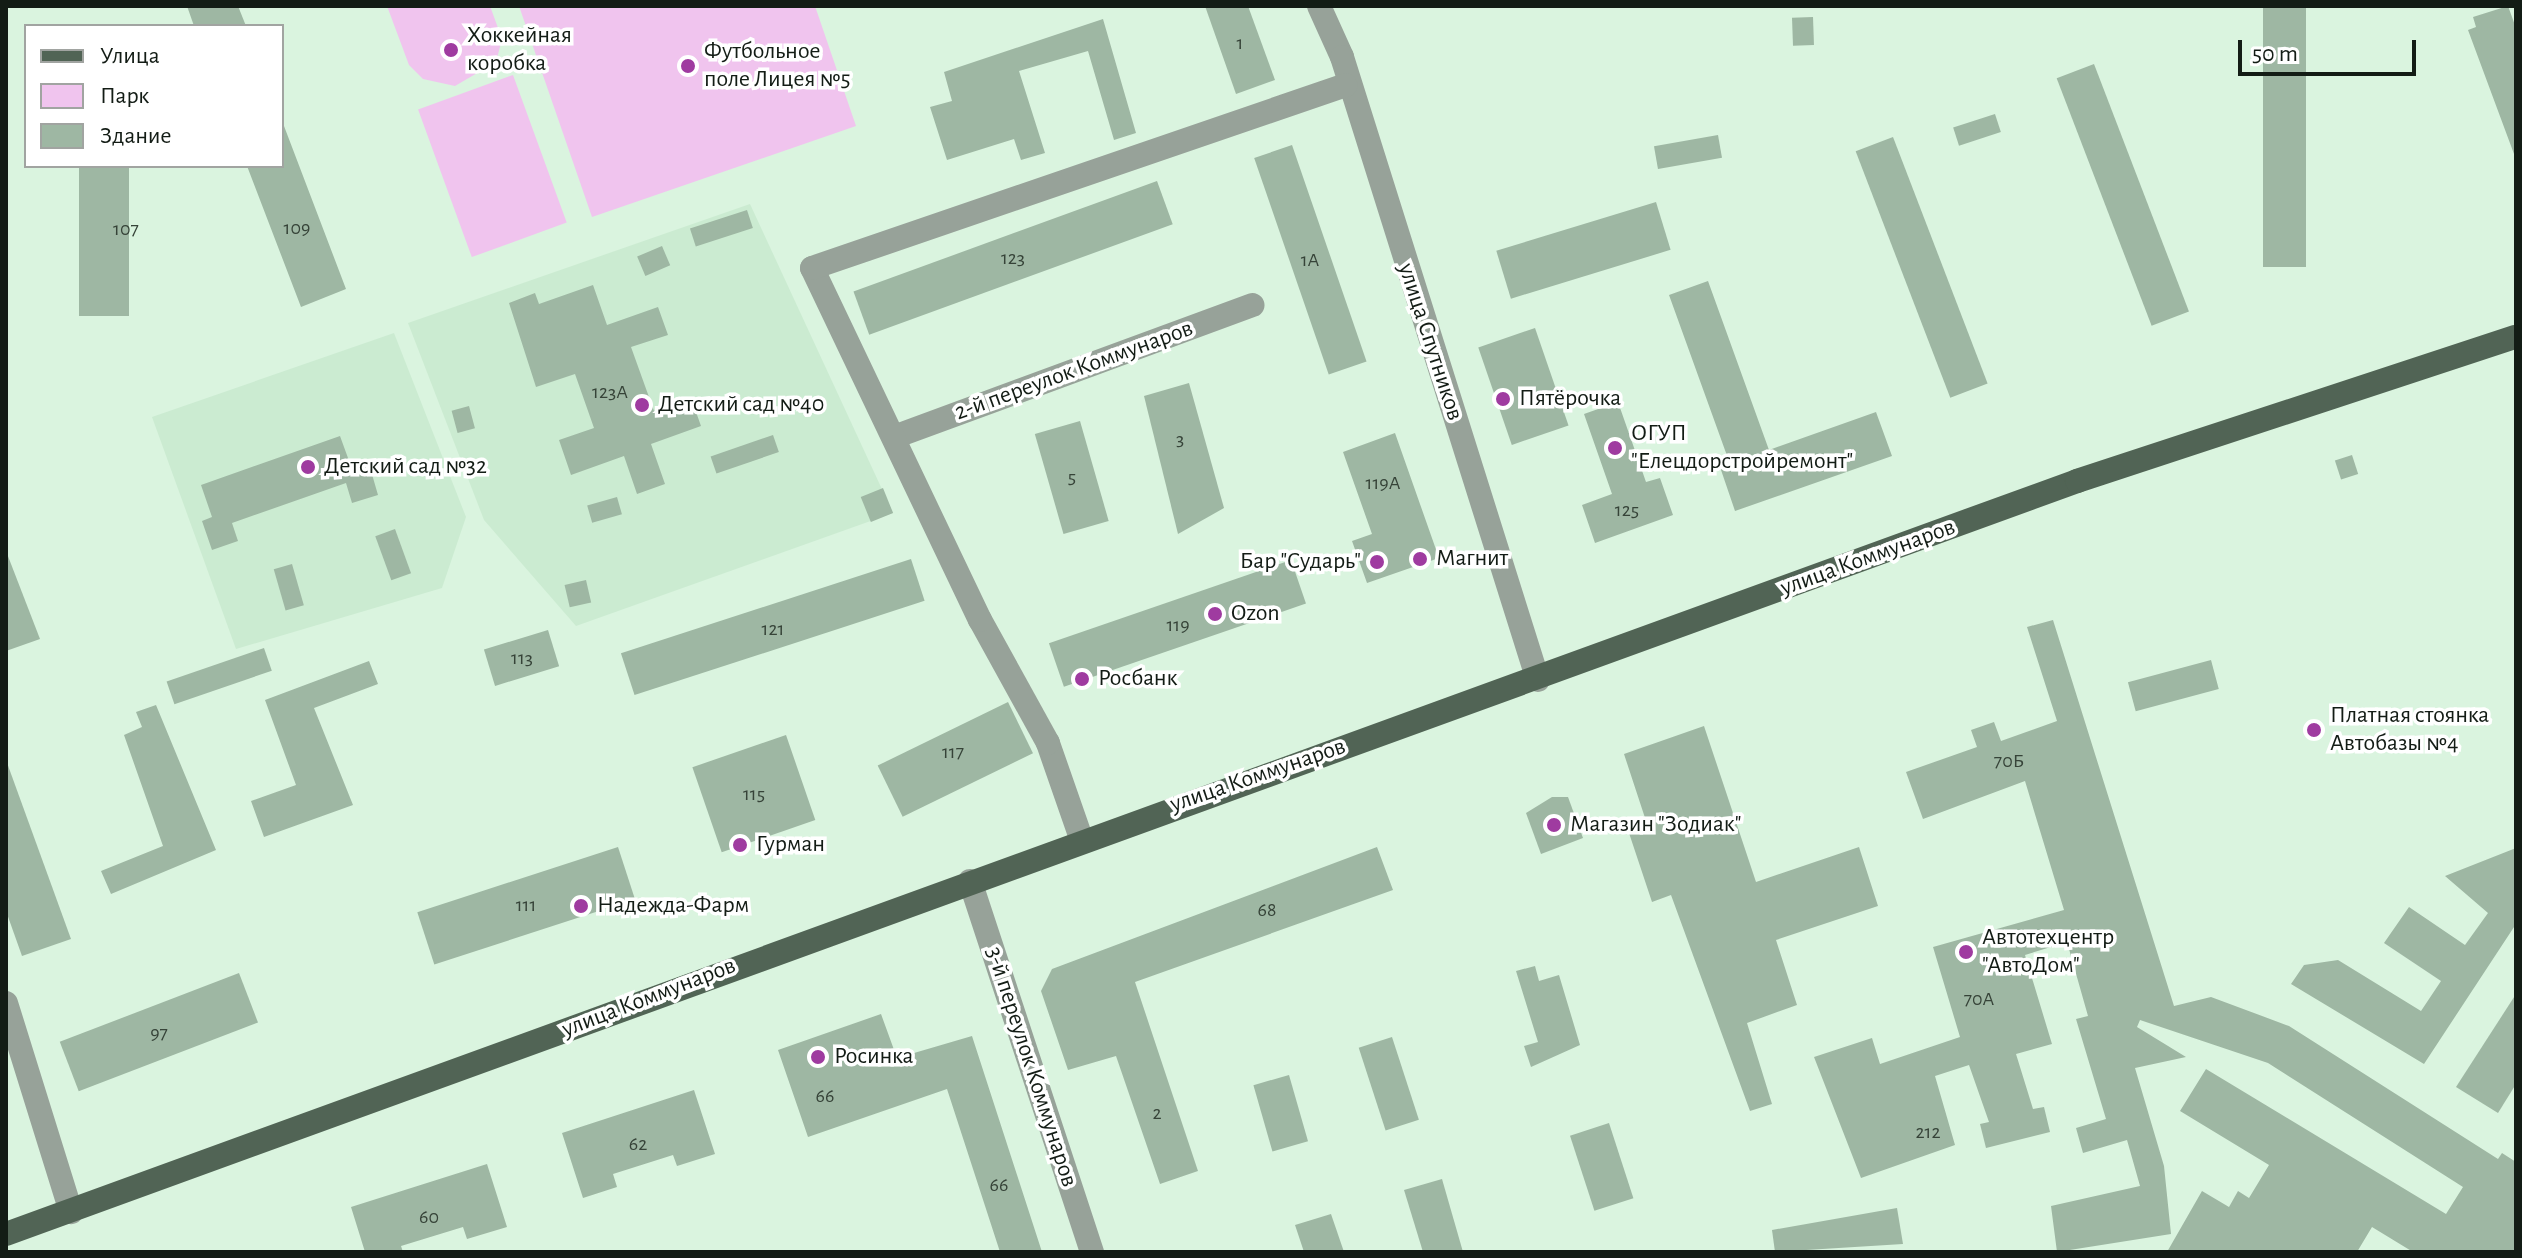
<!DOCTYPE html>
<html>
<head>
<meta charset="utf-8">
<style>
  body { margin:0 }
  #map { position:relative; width:2522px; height:1258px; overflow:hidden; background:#daf4df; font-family:"Alegreya Sans",sans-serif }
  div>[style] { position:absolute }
  .built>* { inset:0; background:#cbebd1 }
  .green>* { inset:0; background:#f0c4ee; transform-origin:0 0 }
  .building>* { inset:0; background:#9eb7a3; transform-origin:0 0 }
  .minor>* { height:24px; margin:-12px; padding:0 12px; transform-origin:12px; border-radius:12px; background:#97a299 }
  .major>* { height:24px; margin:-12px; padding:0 12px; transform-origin:12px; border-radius:12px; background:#516455 }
  .dots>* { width:22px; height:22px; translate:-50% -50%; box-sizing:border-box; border:4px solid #fff; border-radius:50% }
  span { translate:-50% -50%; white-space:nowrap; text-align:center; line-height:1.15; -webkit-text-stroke:7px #fff; paint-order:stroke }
  .number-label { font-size:20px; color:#364338 }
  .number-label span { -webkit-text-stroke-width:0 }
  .poi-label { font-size:24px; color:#131c15 }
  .left { translate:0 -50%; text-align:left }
  .right { translate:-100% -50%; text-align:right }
  .street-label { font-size:24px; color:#131c15 }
  .frame { position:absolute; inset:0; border:8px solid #131c15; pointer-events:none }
  .legend { position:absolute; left:24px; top:24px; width:260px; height:144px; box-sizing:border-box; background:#fff; border:2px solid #a1a4a1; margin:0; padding:10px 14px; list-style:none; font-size:24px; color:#131c15 }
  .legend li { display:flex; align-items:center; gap:16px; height:40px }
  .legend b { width:40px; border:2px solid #a1a4a1 }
  .scale { position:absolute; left:2238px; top:40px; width:178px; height:36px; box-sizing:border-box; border:4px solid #131c15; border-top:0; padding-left:10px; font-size:24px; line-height:28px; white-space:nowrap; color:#131c15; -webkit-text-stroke:6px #fff; paint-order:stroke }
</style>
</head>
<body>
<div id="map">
  <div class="built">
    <i style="clip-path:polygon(750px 204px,893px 513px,576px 626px,484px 520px,408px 323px)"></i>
    <i style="clip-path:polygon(394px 333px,466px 517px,442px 588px,236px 649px,152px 417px)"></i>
  </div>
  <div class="green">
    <i style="clip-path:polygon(387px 6px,490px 6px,502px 39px,496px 62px,455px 86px,423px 79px,409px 65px)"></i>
    <i style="clip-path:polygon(519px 6px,815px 6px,856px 126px,592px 217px)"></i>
    <i style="left:513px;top:75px;width:157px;height:101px;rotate:70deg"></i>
  </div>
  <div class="building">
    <i style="clip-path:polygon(187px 6px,238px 6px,246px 26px,194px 26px)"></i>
    <i style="clip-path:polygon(1205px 6px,1248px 6px,1275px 80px,1236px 94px)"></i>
    <i style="left:2263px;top:6px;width:43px;height:261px"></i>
    <i style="clip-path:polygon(2508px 6px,2516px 28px,2514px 154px,2468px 30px,2476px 27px,2473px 17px)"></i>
    <i style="left:1813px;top:17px;width:28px;height:21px;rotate:88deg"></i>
    <i style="clip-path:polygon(1103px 19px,1136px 133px,1114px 140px,1088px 51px,1019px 71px,1045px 153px,1021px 160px,1014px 139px,947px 160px,930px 107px,952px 101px,944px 72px)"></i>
    <i style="left:2094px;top:64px;width:265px;height:40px;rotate:69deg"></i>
    <i style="left:1995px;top:114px;width:19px;height:44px;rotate:72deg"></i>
    <i style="clip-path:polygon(284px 126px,346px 289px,301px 307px,247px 166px,282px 166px)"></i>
    <i style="left:1718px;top:135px;width:23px;height:65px;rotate:80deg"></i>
    <i style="left:1893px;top:137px;width:264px;height:40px;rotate:69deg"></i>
    <i style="left:1292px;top:145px;width:229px;height:40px;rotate:71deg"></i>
    <i style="left:79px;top:166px;width:50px;height:150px"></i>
    <i style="left:1157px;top:181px;width:46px;height:323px;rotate:70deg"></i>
    <i style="left:1656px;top:202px;width:50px;height:167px;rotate:73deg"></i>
    <i style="left:747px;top:210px;width:19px;height:60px;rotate:72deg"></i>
    <i style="left:662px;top:246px;width:21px;height:27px;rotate:67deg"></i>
    <i style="clip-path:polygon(1708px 281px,1769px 450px,1876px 412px,1892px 456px,1735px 511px,1720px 467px,1730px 464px,1669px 295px)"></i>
    <i style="clip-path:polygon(593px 285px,607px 325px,658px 307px,668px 335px,631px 347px,654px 411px,691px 398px,701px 426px,651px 444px,665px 484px,637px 494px,624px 456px,571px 475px,559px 440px,594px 428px,575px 374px,536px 387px,509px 303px,535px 293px,539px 304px)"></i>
    <i style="left:1535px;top:328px;width:103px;height:60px;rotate:71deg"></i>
    <i style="clip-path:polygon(1189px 383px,1224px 508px,1178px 534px,1144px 396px)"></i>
    <i style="clip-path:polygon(1618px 402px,1646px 482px,1660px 478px,1673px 515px,1595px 543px,1582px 505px,1612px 494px,1584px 414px)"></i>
    <i style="left:469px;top:406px;width:23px;height:18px;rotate:75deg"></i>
    <i style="left:1080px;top:421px;width:104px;height:47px;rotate:74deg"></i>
    <i style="clip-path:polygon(1395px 433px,1439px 558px,1367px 583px,1352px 541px,1372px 534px,1343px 452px)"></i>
    <i style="left:773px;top:435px;width:18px;height:66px;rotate:71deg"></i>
    <i style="clip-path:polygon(340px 436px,352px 469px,369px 464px,378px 495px,352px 503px,346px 483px,232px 523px,238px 541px,212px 550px,202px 521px,212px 517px,201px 485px)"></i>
    <i style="left:2352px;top:455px;width:20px;height:18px;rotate:72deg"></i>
    <i style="left:883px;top:488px;width:27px;height:24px;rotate:68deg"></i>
    <i style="left:617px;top:497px;width:18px;height:31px;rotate:74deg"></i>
    <i style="left:395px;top:529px;width:47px;height:21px;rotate:70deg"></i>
    <i style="clip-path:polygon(6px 551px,40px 639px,6px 651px)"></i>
    <i style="left:911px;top:559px;width:44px;height:305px;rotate:72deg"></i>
    <i style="left:1291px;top:560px;width:46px;height:256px;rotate:71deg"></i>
    <i style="left:292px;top:564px;width:43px;height:19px;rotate:74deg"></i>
    <i style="left:586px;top:580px;width:23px;height:22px;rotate:77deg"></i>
    <i style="clip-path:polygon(2053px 620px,2174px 1006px,2211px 997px,2289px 1026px,2498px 1159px,2502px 1153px,2516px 1162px,2516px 1252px,2413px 1252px,2372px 1227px,2357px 1252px,2167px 1252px,2202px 1191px,2229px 1207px,2238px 1191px,2249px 1198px,2269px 1165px,2180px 1111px,2206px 1069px,2446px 1214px,2463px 1187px,2268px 1063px,2140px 1020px,2137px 1027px,2186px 1057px,2135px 1068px,2164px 1166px,2171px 1234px,2057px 1252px,2051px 1206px,2140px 1186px,2127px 1140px,2083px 1153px,2076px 1128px,2106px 1119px,2076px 1019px,2088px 1016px,2067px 942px,2025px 955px,2052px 1044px,2016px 1054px,2033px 1109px,2044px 1107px,2050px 1132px,1986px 1148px,1980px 1124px,1989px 1122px,1969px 1065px,1935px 1076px,1955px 1145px,1861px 1178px,1814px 1057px,1872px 1038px,1880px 1064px,1960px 1037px,1933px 947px,2064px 910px,2025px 781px,1923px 819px,1906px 772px,1977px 747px,1971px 730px,1994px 722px,2001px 741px,2057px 721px,2027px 627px)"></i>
    <i style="left:548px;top:630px;width:38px;height:67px;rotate:73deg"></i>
    <i style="left:264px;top:648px;width:24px;height:103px;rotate:71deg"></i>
    <i style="left:2211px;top:660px;width:30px;height:86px;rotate:75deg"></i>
    <i style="clip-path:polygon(369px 661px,378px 684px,314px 708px,353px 805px,264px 837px,251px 801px,296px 785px,265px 700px)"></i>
    <i style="left:1008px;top:702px;width:57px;height:145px;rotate:64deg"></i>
    <i style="clip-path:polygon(156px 705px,216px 850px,111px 894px,101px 871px,163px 846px,124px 735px,142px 727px,136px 712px)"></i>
    <i style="clip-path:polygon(1704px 726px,1756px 882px,1859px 847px,1878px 906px,1776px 940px,1797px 1005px,1747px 1023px,1772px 1104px,1750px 1111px,1671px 895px,1652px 902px,1629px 833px,1648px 827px,1624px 754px)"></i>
    <i style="left:786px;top:735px;width:90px;height:99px;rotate:71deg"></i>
    <i style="clip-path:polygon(6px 760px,71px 939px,22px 956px,6px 911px)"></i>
    <i style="clip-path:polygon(1552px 797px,1568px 797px,1583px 838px,1541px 854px,1526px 813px)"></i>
    <i style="left:618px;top:847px;width:55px;height:211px;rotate:72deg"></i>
    <i style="clip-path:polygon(1377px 847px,1393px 890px,1135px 982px,1198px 1171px,1160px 1184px,1116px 1056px,1068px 1070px,1041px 991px,1052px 969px)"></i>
    <i style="clip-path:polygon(2516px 848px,2516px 924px,2424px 1064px,2291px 984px,2304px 965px,2338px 960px,2421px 1011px,2441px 981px,2384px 943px,2409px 907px,2465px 945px,2488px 913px,2445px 876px)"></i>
    <i style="clip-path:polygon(1535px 966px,1539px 981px,1559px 975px,1580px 1045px,1531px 1067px,1524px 1046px,1538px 1042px,1516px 971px)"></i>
    <i style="left:239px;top:973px;width:53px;height:192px;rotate:69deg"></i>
    <i style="clip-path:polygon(2516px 994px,2516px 1084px,2498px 1113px,2456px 1087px)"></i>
    <i style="clip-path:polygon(881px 1014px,897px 1058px,972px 1036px,1042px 1252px,1000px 1252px,947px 1089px,808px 1137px,778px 1050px)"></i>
    <i style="left:1392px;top:1037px;width:87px;height:35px;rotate:72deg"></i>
    <i style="left:1289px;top:1075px;width:69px;height:37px;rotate:74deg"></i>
    <i style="clip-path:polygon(694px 1090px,715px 1154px,677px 1166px,673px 1155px,613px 1174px,617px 1187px,583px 1198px,562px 1133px)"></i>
    <i style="left:1609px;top:1123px;width:79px;height:41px;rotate:72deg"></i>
    <i style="clip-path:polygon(487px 1164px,507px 1227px,467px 1239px,463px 1227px,401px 1246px,403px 1252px,365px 1252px,351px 1207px)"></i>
    <i style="clip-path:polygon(1442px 1179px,1463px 1252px,1423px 1252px,1404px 1190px)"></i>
    <i style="clip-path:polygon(1897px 1208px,1903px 1244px,1775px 1252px,1772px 1230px)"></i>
    <i style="clip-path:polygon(1331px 1214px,1344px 1252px,1304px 1252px,1295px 1225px)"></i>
  </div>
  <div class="minor">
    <i style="left:1319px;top:6px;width:56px;rotate:65.7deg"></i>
    <i style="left:1342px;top:57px;width:653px;rotate:72.54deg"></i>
    <i style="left:894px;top:437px;width:382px;rotate:-20.2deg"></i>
    <i style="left:1081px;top:838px;width:101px;rotate:-109.2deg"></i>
    <i style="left:1048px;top:743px;width:141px;rotate:-118.9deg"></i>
    <i style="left:980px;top:620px;width:390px;rotate:-115.5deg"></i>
    <i style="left:812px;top:268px;width:564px;rotate:-18.92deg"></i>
    <i style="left:970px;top:881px;width:391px;rotate:71.8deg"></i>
    <i style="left:6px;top:1003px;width:219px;rotate:72.7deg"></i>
  </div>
  <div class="major">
    <i style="left:6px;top:1234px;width:2204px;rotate:-19.98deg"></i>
    <i style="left:2077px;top:481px;width:462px;rotate:-18.2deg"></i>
  </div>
  <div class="dots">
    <i style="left:451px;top:50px;background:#9f3ba0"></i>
    <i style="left:688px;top:66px;background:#9f3ba0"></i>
    <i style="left:1503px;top:399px;background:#9f3ba0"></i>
    <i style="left:642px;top:405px;background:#9f3ba0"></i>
    <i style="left:1615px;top:448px;background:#9f3ba0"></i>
    <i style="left:308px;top:467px;background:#9f3ba0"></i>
    <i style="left:1420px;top:559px;background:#9f3ba0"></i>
    <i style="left:1377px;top:562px;background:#9f3ba0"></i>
    <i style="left:1215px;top:614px;background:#9f3ba0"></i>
    <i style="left:1082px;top:679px;background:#9f3ba0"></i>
    <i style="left:2314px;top:730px;background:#9f3ba0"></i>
    <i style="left:1554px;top:825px;background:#9f3ba0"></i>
    <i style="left:740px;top:845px;background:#9f3ba0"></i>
    <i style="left:581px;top:906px;background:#9f3ba0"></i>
    <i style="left:1966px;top:952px;background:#9f3ba0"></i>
    <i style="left:818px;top:1057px;background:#9f3ba0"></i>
  </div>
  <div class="number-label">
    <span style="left:1240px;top:43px">1</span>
    <span style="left:297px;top:228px">109</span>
    <span style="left:126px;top:229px">107</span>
    <span style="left:1013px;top:258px">123</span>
    <span style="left:1310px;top:260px">1А</span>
    <span style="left:610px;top:392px">123А</span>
    <span style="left:1180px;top:439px">3</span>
    <span style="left:1072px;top:477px">5</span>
    <span style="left:1383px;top:483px">119А</span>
    <span style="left:1627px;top:510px">125</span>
    <span style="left:1178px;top:625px">119</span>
    <span style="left:773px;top:629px">121</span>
    <span style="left:522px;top:658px">113</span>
    <span style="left:953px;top:752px">117</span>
    <span style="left:2009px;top:761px">70Б</span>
    <span style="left:754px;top:794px">115</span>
    <span style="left:526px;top:905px">111</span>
    <span style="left:1267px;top:910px">68</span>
    <span style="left:1979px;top:999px">70А</span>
    <span style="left:159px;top:1033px">97</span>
    <span style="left:825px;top:1096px">66</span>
    <span style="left:1157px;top:1113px">2</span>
    <span style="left:1928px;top:1132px">212</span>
    <span style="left:638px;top:1144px">62</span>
    <span style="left:999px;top:1185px">66</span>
    <span style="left:429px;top:1217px">60</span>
  </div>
  <div class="poi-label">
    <span class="left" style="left:467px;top:50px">Хоккейная<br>коробка</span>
    <span class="left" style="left:704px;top:66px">Футбольное<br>поле Лицея №5</span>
    <span class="left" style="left:1519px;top:399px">Пятёрочка</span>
    <span class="left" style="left:658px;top:405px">Детский сад №40</span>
    <span class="left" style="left:1631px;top:448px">ОГУП<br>"Елецдорстройремонт"</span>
    <span class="left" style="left:324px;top:467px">Детский сад №32</span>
    <span class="left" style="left:1436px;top:559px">Магнит</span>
    <span class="right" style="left:1361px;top:562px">Бар "Сударь"</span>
    <span class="left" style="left:1231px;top:614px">Ozon</span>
    <span class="left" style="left:1098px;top:679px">Росбанк</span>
    <span class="left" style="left:2330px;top:730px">Платная стоянка<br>Автобазы №4</span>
    <span class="left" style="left:1570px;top:825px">Магазин "Зодиак"</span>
    <span class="left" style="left:756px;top:845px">Гурман</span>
    <span class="left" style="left:597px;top:906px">Надежда-Фарм</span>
    <span class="left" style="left:1982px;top:952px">Автотехцентр<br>"АвтоДом"</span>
    <span class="left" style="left:834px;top:1057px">Росинка</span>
  </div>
  <div class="street-label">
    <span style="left:1430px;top:342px;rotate:72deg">улица Спутников</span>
    <span style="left:1074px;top:371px;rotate:-20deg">2-й переулок Коммунаров</span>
    <span style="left:1868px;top:558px;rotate:-20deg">улица Коммунаров</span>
    <span style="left:1258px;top:776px;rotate:-19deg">улица Коммунаров</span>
    <span style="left:649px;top:998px;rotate:-21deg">улица Коммунаров</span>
    <span style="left:1031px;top:1067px;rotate:72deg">3-й переулок Коммунаров</span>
  </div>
  <div class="frame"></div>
  <ul class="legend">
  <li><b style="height:10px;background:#516455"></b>Улица</li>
  <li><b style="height:22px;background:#f0c4ee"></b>Парк</li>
  <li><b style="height:22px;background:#9eb7a3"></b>Здание</li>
  </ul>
  <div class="scale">50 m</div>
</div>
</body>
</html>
